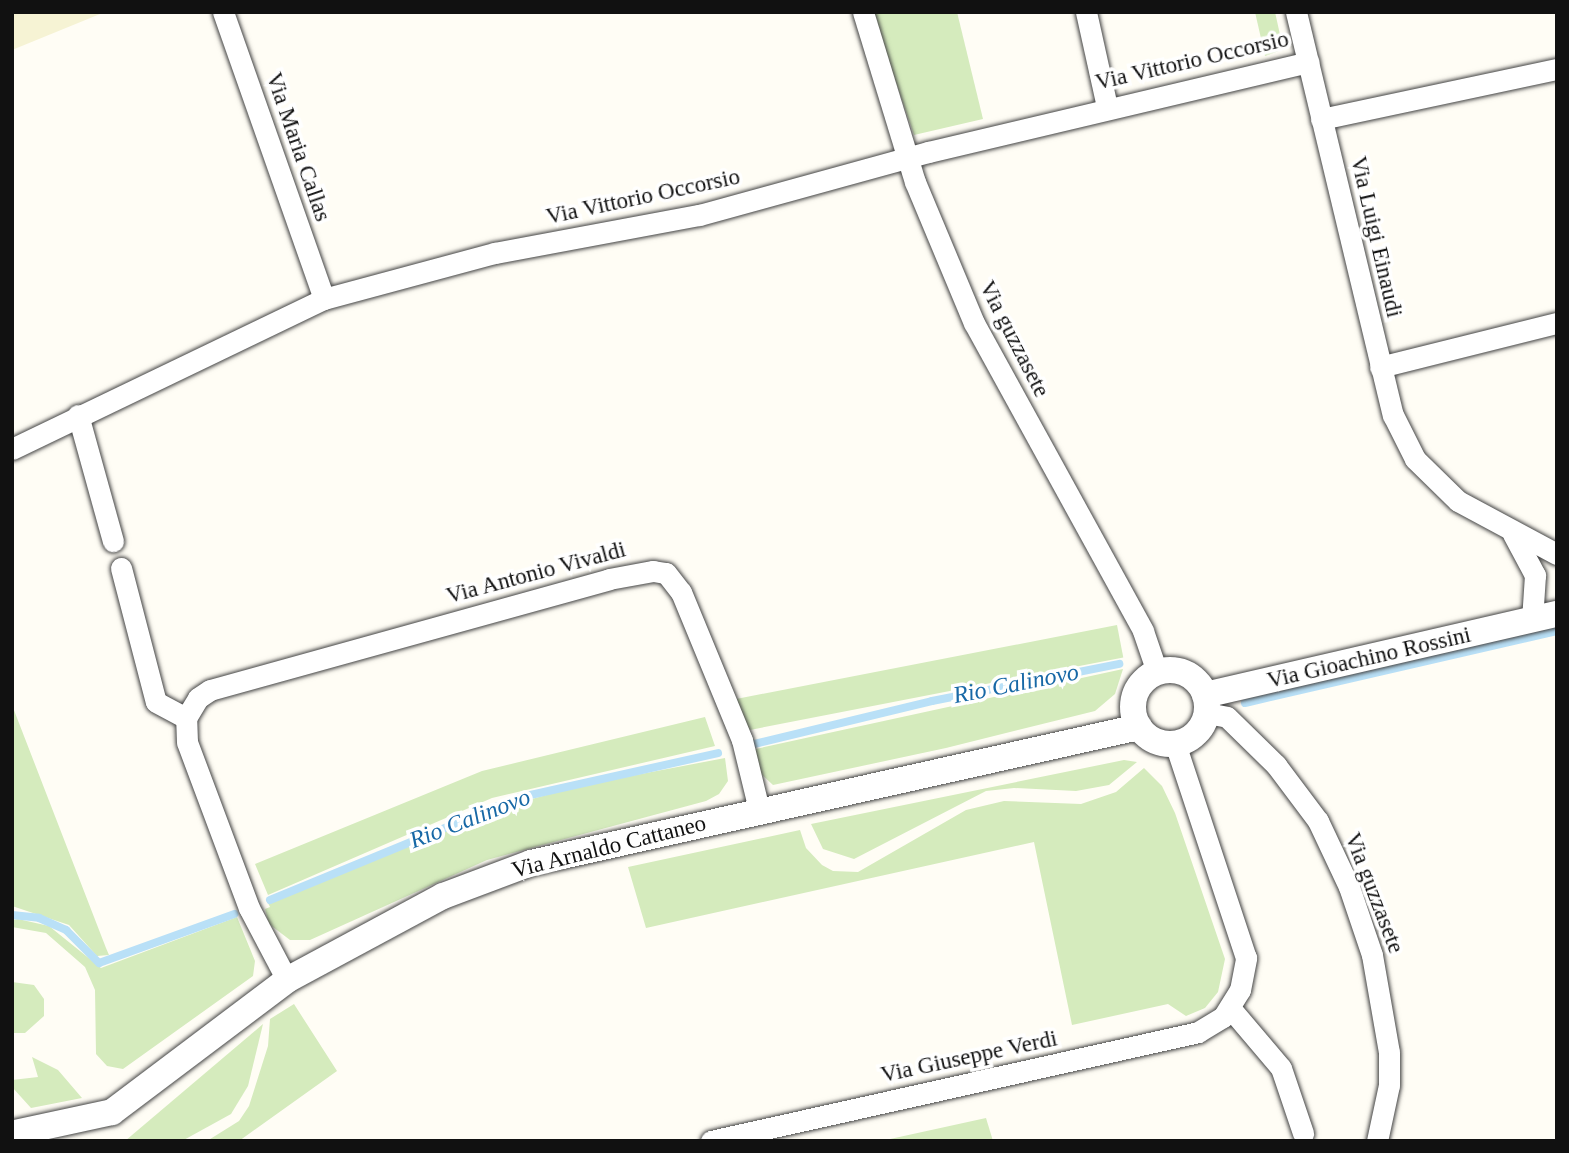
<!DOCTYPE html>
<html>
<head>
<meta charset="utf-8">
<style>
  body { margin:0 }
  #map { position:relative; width:1569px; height:1153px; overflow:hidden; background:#fffdf5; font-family:"Times New Roman",serif }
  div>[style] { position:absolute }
  .farmland>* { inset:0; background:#f6f3d4 }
  .green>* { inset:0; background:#d5ebbd; transform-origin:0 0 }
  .stream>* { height:8px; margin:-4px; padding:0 4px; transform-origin:4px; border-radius:4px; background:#b9e0f7 }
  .roads { filter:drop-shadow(0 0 2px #444) drop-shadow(0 0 2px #444) }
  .minor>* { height:21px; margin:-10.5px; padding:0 10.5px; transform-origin:10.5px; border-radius:10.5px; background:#fff }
  .tertiary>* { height:26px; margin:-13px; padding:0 13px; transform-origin:13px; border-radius:13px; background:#fff }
  .tertiary>.ring { margin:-13px; padding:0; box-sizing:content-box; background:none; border:26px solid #fff; border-radius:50% }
  span { translate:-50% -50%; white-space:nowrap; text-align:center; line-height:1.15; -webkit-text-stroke:7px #fff; paint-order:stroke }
  .street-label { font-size:23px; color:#111 }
  .water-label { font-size:24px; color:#1768a6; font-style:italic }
  .frame { position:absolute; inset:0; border:14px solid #111; pointer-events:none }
</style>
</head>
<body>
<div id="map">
  <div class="farmland">
    <i style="clip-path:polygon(12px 12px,105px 12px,12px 50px)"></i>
  </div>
  <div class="green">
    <i style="clip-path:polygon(872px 12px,957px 12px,983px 119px,914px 135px)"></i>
    <i style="clip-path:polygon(1255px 12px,1275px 12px,1282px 44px,1279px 51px,1265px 56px)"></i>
    <i style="left:1117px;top:625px;width:33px;height:392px;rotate:79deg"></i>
    <i style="clip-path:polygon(1123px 669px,1115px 694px,1095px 711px,946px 748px,773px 785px,758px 771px,751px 750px)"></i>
    <i style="clip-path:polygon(12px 705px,106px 948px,109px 955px,97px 956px,69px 925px,12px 906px)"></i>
    <i style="clip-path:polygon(705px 717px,715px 746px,492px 798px,268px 895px,255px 864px,482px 771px)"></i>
    <i style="clip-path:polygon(725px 758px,728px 781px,719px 794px,706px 801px,487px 860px,310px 940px,290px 940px,269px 924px,265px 909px,270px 907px,268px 903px,495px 809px,583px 785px)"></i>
    <i style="clip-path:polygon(1124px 760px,1137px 762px,1109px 785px,1076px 791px,1014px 788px,986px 791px,854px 859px,823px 849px,811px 824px)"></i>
    <i style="clip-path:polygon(1144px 768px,1162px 786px,1175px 813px,1225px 959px,1218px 992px,1205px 1008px,1186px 1016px,1168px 1004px,1072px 1025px,1034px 842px,646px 928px,628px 867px,800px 830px,806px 848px,822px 865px,833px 871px,858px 872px,966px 810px,1004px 801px,1081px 804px,1116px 792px)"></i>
    <i style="clip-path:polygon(237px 917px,255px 961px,253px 976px,123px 1069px,107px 1066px,96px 1054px,95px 990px,85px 967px,46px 933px,12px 927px,12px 920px,18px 919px,49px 926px,101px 968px)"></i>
    <i style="clip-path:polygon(12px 982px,34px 985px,44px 999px,44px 1016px,25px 1033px,12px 1033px)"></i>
    <i style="clip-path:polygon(294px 1004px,337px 1071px,239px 1141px,207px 1141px,239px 1121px,249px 1106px,268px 1046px,270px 1019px)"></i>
    <i style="clip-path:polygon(263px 1024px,248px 1086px,231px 1114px,182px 1141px,125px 1141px)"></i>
    <i style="clip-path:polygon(32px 1057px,58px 1070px,82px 1098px,31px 1108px,12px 1087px,12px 1080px,38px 1077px)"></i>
    <i style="clip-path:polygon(986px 1118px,993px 1141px,881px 1141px)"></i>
  </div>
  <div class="stream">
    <i style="left:1245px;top:703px;width:320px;rotate:-13deg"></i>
    <i style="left:750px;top:745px;width:187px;rotate:-13.6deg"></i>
    <i style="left:932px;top:701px;width:191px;rotate:-11.2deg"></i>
    <i style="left:270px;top:900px;width:267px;rotate:-22.4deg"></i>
    <i style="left:517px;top:798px;width:206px;rotate:-12.6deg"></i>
    <i style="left:12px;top:915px;width:27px;rotate:6deg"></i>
    <i style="left:39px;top:918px;width:30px;rotate:24deg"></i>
    <i style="left:66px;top:930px;width:47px;rotate:45deg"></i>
    <i style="left:99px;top:963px;width:144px;rotate:-19.9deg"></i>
  </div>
  <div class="roads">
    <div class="minor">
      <i style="left:223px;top:12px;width:304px;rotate:70.6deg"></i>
      <i style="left:863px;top:12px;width:178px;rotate:73deg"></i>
      <i style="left:915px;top:182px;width:153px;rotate:67.3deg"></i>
      <i style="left:974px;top:323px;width:351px;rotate:61.2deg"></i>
      <i style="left:1143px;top:631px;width:43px;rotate:71.1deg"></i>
      <i style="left:1086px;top:12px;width:97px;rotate:77.5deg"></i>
      <i style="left:1296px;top:12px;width:415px;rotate:76.5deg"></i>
      <i style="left:1393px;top:415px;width:49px;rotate:63.4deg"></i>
      <i style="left:1415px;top:459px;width:60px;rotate:44.3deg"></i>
      <i style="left:1458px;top:501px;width:112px;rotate:28.2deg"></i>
      <i style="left:1321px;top:119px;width:241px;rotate:-12deg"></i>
      <i style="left:1380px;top:367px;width:182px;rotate:-14deg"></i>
      <i style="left:78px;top:415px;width:131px;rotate:74.5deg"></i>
      <i style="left:12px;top:449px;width:346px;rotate:-25.7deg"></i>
      <i style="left:324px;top:299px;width:177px;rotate:-15.1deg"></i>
      <i style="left:495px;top:253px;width:208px;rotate:-10.6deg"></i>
      <i style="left:699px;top:215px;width:238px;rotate:-15.4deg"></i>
      <i style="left:928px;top:152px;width:391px;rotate:-13.3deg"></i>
      <i style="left:1513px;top:534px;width:47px;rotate:61.8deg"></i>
      <i style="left:1535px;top:575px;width:45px;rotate:93.8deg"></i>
      <i style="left:121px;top:568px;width:138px;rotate:75.4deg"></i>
      <i style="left:156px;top:702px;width:34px;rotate:28deg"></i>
      <i style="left:1207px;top:713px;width:20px;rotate:11deg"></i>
      <i style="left:1227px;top:717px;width:69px;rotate:44.4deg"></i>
      <i style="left:1276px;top:765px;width:70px;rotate:53.1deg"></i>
      <i style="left:1318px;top:821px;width:73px;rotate:64.8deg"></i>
      <i style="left:1349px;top:887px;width:72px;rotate:71.3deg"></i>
      <i style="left:1372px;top:955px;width:98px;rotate:80.1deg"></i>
      <i style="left:1389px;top:1052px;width:33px;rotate:90deg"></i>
      <i style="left:1389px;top:1085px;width:57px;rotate:102.1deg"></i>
      <i style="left:287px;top:980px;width:81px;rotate:-117.8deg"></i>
      <i style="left:249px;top:908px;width:177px;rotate:-110.5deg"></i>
      <i style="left:187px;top:742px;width:24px;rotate:-92deg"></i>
      <i style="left:186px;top:718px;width:23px;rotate:-59deg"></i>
      <i style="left:198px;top:698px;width:14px;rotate:-34deg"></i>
      <i style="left:210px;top:690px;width:414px;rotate:-15.5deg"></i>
      <i style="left:609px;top:579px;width:45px;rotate:-10.3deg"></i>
      <i style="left:653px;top:571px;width:13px;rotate:9deg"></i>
      <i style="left:666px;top:573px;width:24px;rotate:52deg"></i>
      <i style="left:681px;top:592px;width:160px;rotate:67.6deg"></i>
      <i style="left:742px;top:740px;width:72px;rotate:76.3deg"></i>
      <i style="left:1231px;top:1009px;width:77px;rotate:49.7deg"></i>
      <i style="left:1281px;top:1068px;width:69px;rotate:71.3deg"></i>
      <i style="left:711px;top:1141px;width:499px;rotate:-12.6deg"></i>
      <i style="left:1198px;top:1032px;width:29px;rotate:-31deg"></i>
      <i style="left:1223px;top:1017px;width:32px;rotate:-58deg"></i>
      <i style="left:1240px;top:990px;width:33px;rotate:-79deg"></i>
      <i style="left:1246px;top:958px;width:226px;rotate:-108.3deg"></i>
    </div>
    <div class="tertiary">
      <i class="ring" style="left:1133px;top:670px;width:48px;height:48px"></i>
      <i style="left:1205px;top:695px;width:361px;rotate:-13deg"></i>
      <i style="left:15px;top:1133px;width:99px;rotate:-12.2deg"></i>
      <i style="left:112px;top:1112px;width:219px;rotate:-37deg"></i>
      <i style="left:287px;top:980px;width:177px;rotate:-28.3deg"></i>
      <i style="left:443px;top:896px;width:94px;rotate:-20.6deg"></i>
      <i style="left:531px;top:863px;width:623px;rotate:-12.61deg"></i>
    </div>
  </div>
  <div class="street-label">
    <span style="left:1192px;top:61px;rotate:-13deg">Via Vittorio Occorsio</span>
    <span style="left:298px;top:147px;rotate:71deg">Via Maria Callas</span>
    <span style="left:643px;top:197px;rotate:-12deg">Via Vittorio Occorsio</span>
    <span style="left:1376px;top:237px;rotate:77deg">Via Luigi Einaudi</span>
    <span style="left:1014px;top:339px;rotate:63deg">Via guzzasete</span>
    <span style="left:536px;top:573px;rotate:-15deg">Via Antonio Vivaldi</span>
    <span style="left:1369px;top:658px;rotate:-13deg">Via Gioachino Rossini</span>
    <span style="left:609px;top:847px;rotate:-14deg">Via Arnaldo Cattaneo</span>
    <span style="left:1374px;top:893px;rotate:69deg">Via guzzasete</span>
    <span style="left:969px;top:1057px;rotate:-12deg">Via Giuseppe Verdi</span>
  </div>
  <div class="water-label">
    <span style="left:1016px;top:684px;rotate:-11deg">Rio Calinovo</span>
    <span style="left:470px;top:819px;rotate:-21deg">Rio Calinovo</span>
  </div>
  <div class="frame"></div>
</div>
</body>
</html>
